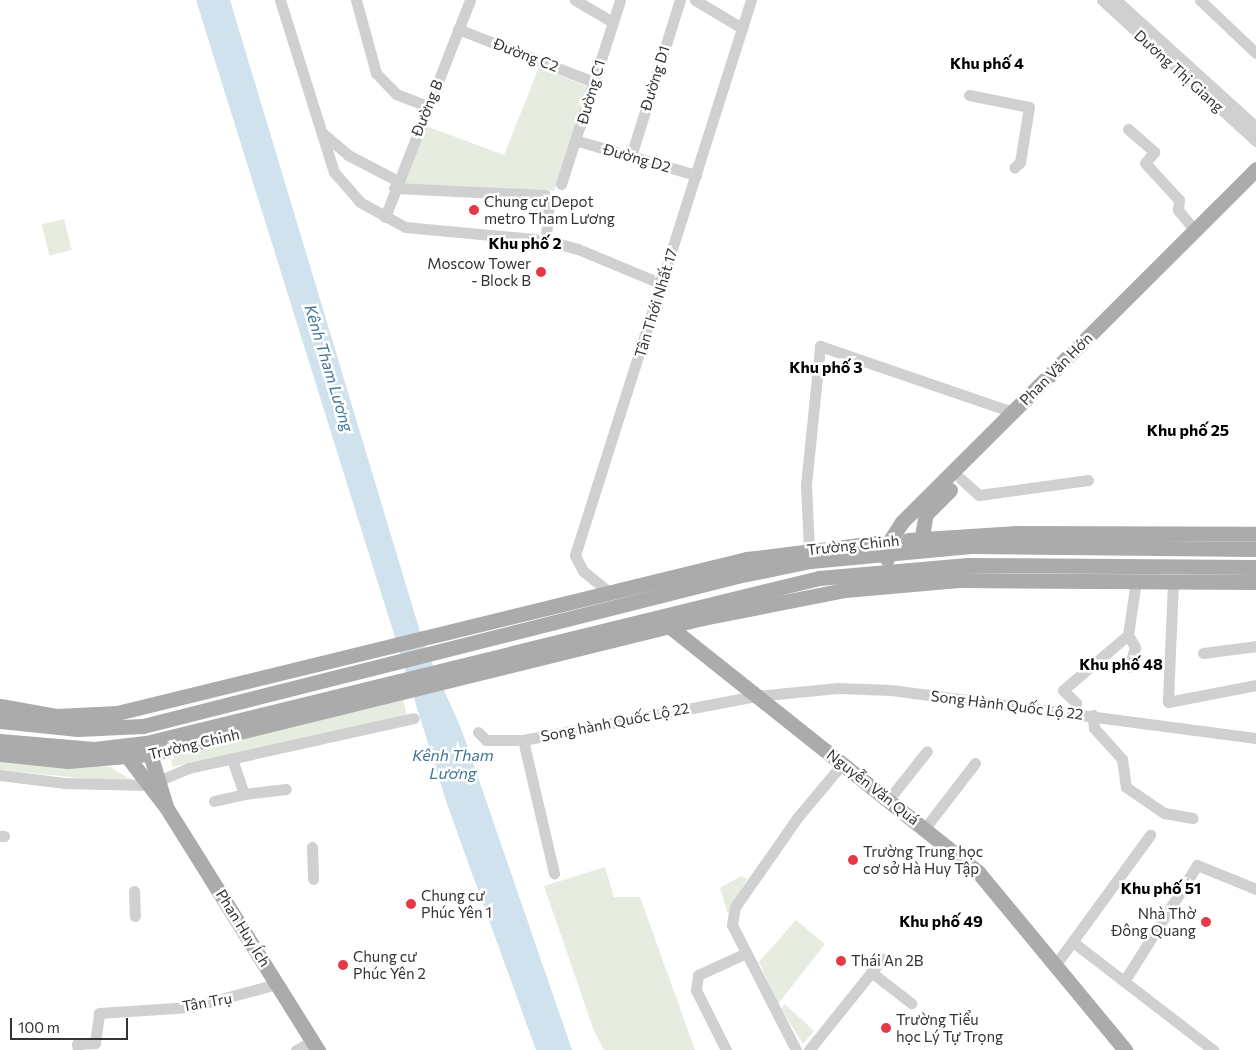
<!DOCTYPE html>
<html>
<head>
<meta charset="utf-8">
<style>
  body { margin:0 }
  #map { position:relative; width:1256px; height:1050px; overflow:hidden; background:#fff; font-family:Commissioner,sans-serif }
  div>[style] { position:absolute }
  .green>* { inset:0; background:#e6ecdf; transform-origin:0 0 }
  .water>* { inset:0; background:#cfe2ee }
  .minor>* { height:11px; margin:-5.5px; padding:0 5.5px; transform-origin:5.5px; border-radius:5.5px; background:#d0d0d0 }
  .major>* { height:15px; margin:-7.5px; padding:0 7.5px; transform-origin:7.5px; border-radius:7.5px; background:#ababab }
  .dots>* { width:14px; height:14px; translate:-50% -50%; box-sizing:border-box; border:2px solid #fff; border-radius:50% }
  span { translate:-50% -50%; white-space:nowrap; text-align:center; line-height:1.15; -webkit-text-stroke:5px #fff; paint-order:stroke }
  .street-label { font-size:15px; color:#333 }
  .poi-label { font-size:15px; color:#333 }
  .left { translate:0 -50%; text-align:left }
  .right { translate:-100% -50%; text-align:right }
  .neighbourhood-label { font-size:16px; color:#000; font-weight:700 }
  .water-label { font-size:16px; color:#3f7597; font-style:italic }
  .scale { position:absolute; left:10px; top:1018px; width:118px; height:22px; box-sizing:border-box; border:2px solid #333; border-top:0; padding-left:6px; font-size:15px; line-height:18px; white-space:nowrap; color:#333; -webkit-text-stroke:4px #fff; paint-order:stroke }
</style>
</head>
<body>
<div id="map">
  <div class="green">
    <i style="clip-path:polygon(539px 67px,588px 87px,554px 191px,399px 185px,426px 126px,504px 155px)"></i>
    <i style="left:64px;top:219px;width:32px;height:23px;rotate:76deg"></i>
    <i style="clip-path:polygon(403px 699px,407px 716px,173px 767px,171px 762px,178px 752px)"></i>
    <i style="clip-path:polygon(0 757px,110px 767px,139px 784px,0 770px)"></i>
    <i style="clip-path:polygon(605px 867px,614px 897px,640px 897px,695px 1050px,604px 1050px,594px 1031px,544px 886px)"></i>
    <i style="clip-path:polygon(741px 876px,747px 879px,728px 914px,720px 888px)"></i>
    <i style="clip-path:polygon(796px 920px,825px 944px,778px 1004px,759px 962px)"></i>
    <i style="clip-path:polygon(785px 1004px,814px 1031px,803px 1044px,781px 1009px)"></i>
  </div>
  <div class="water">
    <i style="clip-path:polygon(196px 0,230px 0,424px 645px,461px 728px,572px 1050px,536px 1050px,447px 804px)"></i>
  </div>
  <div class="minor">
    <i style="left:280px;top:0;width:180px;rotate:72.6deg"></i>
    <i style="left:334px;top:172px;width:40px;rotate:49deg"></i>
    <i style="left:360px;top:202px;width:51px;rotate:29.1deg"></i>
    <i style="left:405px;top:227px;width:142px;rotate:5.3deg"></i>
    <i style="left:546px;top:240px;width:33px;rotate:16deg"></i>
    <i style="left:578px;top:249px;width:91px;rotate:22.6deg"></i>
    <i style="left:356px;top:0;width:76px;rotate:74.7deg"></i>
    <i style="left:376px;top:73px;width:29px;rotate:46deg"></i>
    <i style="left:396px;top:94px;width:34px;rotate:21deg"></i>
    <i style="left:575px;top:0;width:42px;rotate:30.3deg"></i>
    <i style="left:695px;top:0;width:55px;rotate:30.8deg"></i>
    <i style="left:1102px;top:0;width:209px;rotate:42.5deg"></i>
    <i style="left:1116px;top:0;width:189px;rotate:42.2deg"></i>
    <i style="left:1200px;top:0;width:77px;rotate:43.4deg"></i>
    <i style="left:458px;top:29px;width:146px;rotate:21.3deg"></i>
    <i style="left:969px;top:95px;width:61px;rotate:11.3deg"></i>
    <i style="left:1029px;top:107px;width:56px;rotate:99.3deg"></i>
    <i style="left:1020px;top:162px;width:8px;rotate:135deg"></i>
    <i style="left:1128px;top:129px;width:35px;rotate:41deg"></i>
    <i style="left:1154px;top:152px;width:14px;rotate:129deg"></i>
    <i style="left:1145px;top:163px;width:50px;rotate:47.4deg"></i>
    <i style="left:1179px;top:200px;width:10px;rotate:96deg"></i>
    <i style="left:1178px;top:210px;width:26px;rotate:50deg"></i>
    <i style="left:321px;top:132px;width:35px;rotate:40deg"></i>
    <i style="left:348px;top:155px;width:56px;rotate:27.5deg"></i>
    <i style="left:578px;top:141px;width:123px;rotate:16.1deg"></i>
    <i style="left:631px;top:156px;width:164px;rotate:-72.6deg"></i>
    <i style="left:561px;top:184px;width:193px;rotate:-72.2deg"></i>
    <i style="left:394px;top:188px;width:151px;rotate:2.7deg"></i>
    <i style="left:545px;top:195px;width:8px;rotate:60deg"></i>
    <i style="left:549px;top:202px;width:38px;rotate:95deg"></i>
    <i style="left:385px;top:217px;width:233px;rotate:-68.6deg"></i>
    <i style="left:961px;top:479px;width:24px;rotate:42deg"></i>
    <i style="left:979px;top:495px;width:110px;rotate:-7.8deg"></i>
    <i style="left:809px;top:549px;width:64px;rotate:-92.7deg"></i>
    <i style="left:806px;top:485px;width:140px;rotate:-84.2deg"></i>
    <i style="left:820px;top:346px;width:204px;rotate:18.9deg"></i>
    <i style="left:1173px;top:581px;width:121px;rotate:92.4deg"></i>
    <i style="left:1168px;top:702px;width:90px;rotate:-10.9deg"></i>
    <i style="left:609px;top:592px;width:33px;rotate:-141deg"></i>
    <i style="left:583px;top:571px;width:18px;rotate:-117deg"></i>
    <i style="left:575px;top:555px;width:582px;rotate:-72.41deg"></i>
    <i style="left:1203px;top:653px;width:53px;rotate:-7.5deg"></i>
    <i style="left:1129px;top:667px;width:21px;rotate:-73deg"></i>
    <i style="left:1135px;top:647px;width:14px;rotate:-120deg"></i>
    <i style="left:1128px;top:635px;width:55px;rotate:-81.6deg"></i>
    <i style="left:1074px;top:713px;width:10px;rotate:-79deg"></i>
    <i style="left:1076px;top:703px;width:18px;rotate:-135deg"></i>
    <i style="left:1063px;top:690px;width:85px;rotate:-40.2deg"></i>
    <i style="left:1093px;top:715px;width:13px;rotate:86deg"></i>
    <i style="left:1094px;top:728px;width:42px;rotate:47.9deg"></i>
    <i style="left:1122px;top:759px;width:28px;rotate:82deg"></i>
    <i style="left:1126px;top:787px;width:46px;rotate:34.4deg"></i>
    <i style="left:1164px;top:813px;width:29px;rotate:10deg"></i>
    <i style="left:478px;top:732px;width:11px;rotate:45deg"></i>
    <i style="left:486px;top:740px;width:37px"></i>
    <i style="left:523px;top:740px;width:237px;rotate:-10.7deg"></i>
    <i style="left:756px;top:696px;width:82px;rotate:-5.6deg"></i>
    <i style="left:838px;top:688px;width:53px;rotate:2.2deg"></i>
    <i style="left:891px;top:690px;width:368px;rotate:7.5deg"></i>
    <i style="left:523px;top:740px;width:137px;rotate:76.9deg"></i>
    <i style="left:232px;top:759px;width:37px;rotate:71deg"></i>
    <i style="left:244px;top:794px;width:42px;rotate:-6.8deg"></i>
    <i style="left:0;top:775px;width:65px;rotate:7deg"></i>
    <i style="left:65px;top:783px;width:82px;rotate:1.4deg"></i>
    <i style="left:158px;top:781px;width:34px;rotate:-23deg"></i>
    <i style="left:189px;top:768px;width:230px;rotate:-12.5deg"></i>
    <i style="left:889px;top:799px;width:61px;rotate:-51.6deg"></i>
    <i style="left:214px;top:801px;width:31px;rotate:-13deg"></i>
    <i style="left:925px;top:828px;width:82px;rotate:-52.4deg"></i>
    <i style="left:0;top:836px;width:4px"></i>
    <i style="left:312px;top:847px;width:32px;rotate:88deg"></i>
    <i style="left:134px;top:891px;width:25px;rotate:88deg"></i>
    <i style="left:1073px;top:942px;width:177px;rotate:37.6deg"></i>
    <i style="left:1056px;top:964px;width:160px;rotate:-53.9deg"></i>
    <i style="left:871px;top:972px;width:51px;rotate:37.8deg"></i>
    <i style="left:1125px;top:980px;width:136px;rotate:-57.9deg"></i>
    <i style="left:1197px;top:865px;width:64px;rotate:22.1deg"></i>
    <i style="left:78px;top:1050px;width:6px;rotate:-99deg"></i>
    <i style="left:77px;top:1044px;width:18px;rotate:-3deg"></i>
    <i style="left:95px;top:1043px;width:30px;rotate:-82deg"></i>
    <i style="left:99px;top:1013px;width:92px;rotate:-3.7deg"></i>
    <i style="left:191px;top:1007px;width:89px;rotate:-15deg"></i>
    <i style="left:296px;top:1050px;width:19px;rotate:-28deg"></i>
    <i style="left:726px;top:1050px;width:67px;rotate:-116.6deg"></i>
    <i style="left:696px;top:990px;width:15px;rotate:-82deg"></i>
    <i style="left:698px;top:975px;width:53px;rotate:-24.6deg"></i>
    <i style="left:796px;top:1050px;width:140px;rotate:-117.1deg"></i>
    <i style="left:732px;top:925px;width:18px;rotate:-81deg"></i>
    <i style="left:735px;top:907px;width:108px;rotate:-55.1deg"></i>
    <i style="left:797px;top:818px;width:72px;rotate:-50.1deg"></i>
    <i style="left:809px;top:1050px;width:117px;rotate:-51.3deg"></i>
  </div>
  <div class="major">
    <i style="left:908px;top:540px;width:109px;rotate:-3.7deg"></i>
    <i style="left:1017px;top:533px;width:239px;rotate:0.2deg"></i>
    <i style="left:920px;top:547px;width:34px;rotate:-80deg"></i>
    <i style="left:926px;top:514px;width:34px;rotate:-45deg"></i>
    <i style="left:887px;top:559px;width:17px;rotate:-83deg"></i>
    <i style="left:889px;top:542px;width:24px;rotate:-57deg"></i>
    <i style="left:902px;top:522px;width:500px;rotate:-44.9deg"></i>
    <i style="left:665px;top:623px;width:400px;rotate:38.5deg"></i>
    <i style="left:978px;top:872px;width:231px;rotate:50.4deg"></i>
    <i style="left:0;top:706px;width:57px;rotate:10.1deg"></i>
    <i style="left:56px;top:716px;width:61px;rotate:-2.8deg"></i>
    <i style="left:117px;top:713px;width:649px;rotate:-13.74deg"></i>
    <i style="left:747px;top:559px;width:129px;rotate:-7.1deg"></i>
    <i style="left:0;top:721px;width:78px;rotate:5.9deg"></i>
    <i style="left:78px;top:729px;width:65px;rotate:-2.6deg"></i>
    <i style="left:143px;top:726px;width:613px;rotate:-14.17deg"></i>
    <i style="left:737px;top:576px;width:75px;rotate:-11.6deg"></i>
    <i style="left:810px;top:561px;width:164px;rotate:-5.3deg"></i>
    <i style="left:973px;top:546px;width:283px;rotate:0.6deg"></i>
    <i style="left:0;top:741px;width:94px;rotate:4.9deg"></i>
    <i style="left:94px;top:749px;width:52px;rotate:-6.6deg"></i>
    <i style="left:146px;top:743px;width:693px;rotate:-13.78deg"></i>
    <i style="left:819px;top:578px;width:149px;rotate:-5deg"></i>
    <i style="left:967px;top:565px;width:289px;rotate:0.4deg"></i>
    <i style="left:147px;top:744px;width:62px;rotate:73deg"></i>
    <i style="left:123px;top:751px;width:71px;rotate:52.5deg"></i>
    <i style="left:166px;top:807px;width:287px;rotate:58deg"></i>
    <i style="left:0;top:754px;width:68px;rotate:5.9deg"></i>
    <i style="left:68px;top:761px;width:82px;rotate:-4.9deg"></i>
    <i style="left:150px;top:754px;width:569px;rotate:-13.82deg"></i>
    <i style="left:703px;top:618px;width:145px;rotate:-11.2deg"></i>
    <i style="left:845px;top:590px;width:114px;rotate:-5deg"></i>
    <i style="left:959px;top:580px;width:297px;rotate:0.4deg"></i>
  </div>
  <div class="dots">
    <i style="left:474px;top:210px;background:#e63946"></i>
    <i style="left:541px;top:272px;background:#e63946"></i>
    <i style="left:853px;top:860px;background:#e63946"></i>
    <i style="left:411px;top:904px;background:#e63946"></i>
    <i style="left:1206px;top:922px;background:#e63946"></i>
    <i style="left:841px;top:961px;background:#e63946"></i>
    <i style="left:343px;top:965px;background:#e63946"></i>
    <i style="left:886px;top:1028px;background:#e63946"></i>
  </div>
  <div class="street-label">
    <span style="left:526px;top:55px;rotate:21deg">Đường C2</span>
    <span style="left:1179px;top:71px;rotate:42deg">Dương Thị Giang</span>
    <span style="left:655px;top:78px;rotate:-73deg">Đường D1</span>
    <span style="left:591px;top:92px;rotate:-74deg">Đường C1</span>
    <span style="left:427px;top:108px;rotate:-68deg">Đường B</span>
    <span style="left:637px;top:158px;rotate:16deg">Đường D2</span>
    <span style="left:656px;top:303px;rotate:-73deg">Tân Thới Nhất 17</span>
    <span style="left:1056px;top:369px;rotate:-45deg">Phan Văn Hớn</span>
    <span style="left:853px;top:545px;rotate:-6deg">Trường Chinh</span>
    <span style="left:1007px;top:705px;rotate:7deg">Song Hành Quốc Lộ 22</span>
    <span style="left:615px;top:722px;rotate:-11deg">Song hành Quốc Lộ 22</span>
    <span style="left:194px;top:744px;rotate:-13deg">Trường Chinh</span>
    <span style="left:873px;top:787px;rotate:38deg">Nguyễn Văn Quá</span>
    <span style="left:243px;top:928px;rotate:58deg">Phan Huy Ích</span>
    <span style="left:207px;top:1002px;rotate:-10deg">Tân Trụ</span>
  </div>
  <div class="poi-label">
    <span class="left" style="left:484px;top:210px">Chung cư Depot<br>metro Tham Lương</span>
    <span class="right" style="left:531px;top:272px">Moscow Tower<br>- Block B</span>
    <span class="left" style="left:863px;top:860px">Trường Trung học<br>cơ sở Hà Huy Tập</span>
    <span class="left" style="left:421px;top:904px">Chung cư<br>Phúc Yên 1</span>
    <span class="right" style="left:1196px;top:922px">Nhà Thờ<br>Đông Quang</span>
    <span class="left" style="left:353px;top:965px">Chung cư<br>Phúc Yên 2</span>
    <span class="left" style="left:851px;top:961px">Thái An 2B</span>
    <span class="left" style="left:896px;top:1028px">Trường Tiểu<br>học Lý Tự Trọng</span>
  </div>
  <div class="neighbourhood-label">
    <span style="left:987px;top:63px">Khu phố 4</span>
    <span style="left:525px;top:243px">Khu phố 2</span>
    <span style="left:826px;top:367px">Khu phố 3</span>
    <span style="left:1188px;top:430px">Khu phố 25</span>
    <span style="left:1121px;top:664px">Khu phố 48</span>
    <span style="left:1161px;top:888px">Khu phố 51</span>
    <span style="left:941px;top:921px">Khu phố 49</span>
  </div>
  <div class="water-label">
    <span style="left:329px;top:368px;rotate:73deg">Kênh Tham Lương</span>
    <span style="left:453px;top:764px">Kênh Tham<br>Lương</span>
  </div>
  <div class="scale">100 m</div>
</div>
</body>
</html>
